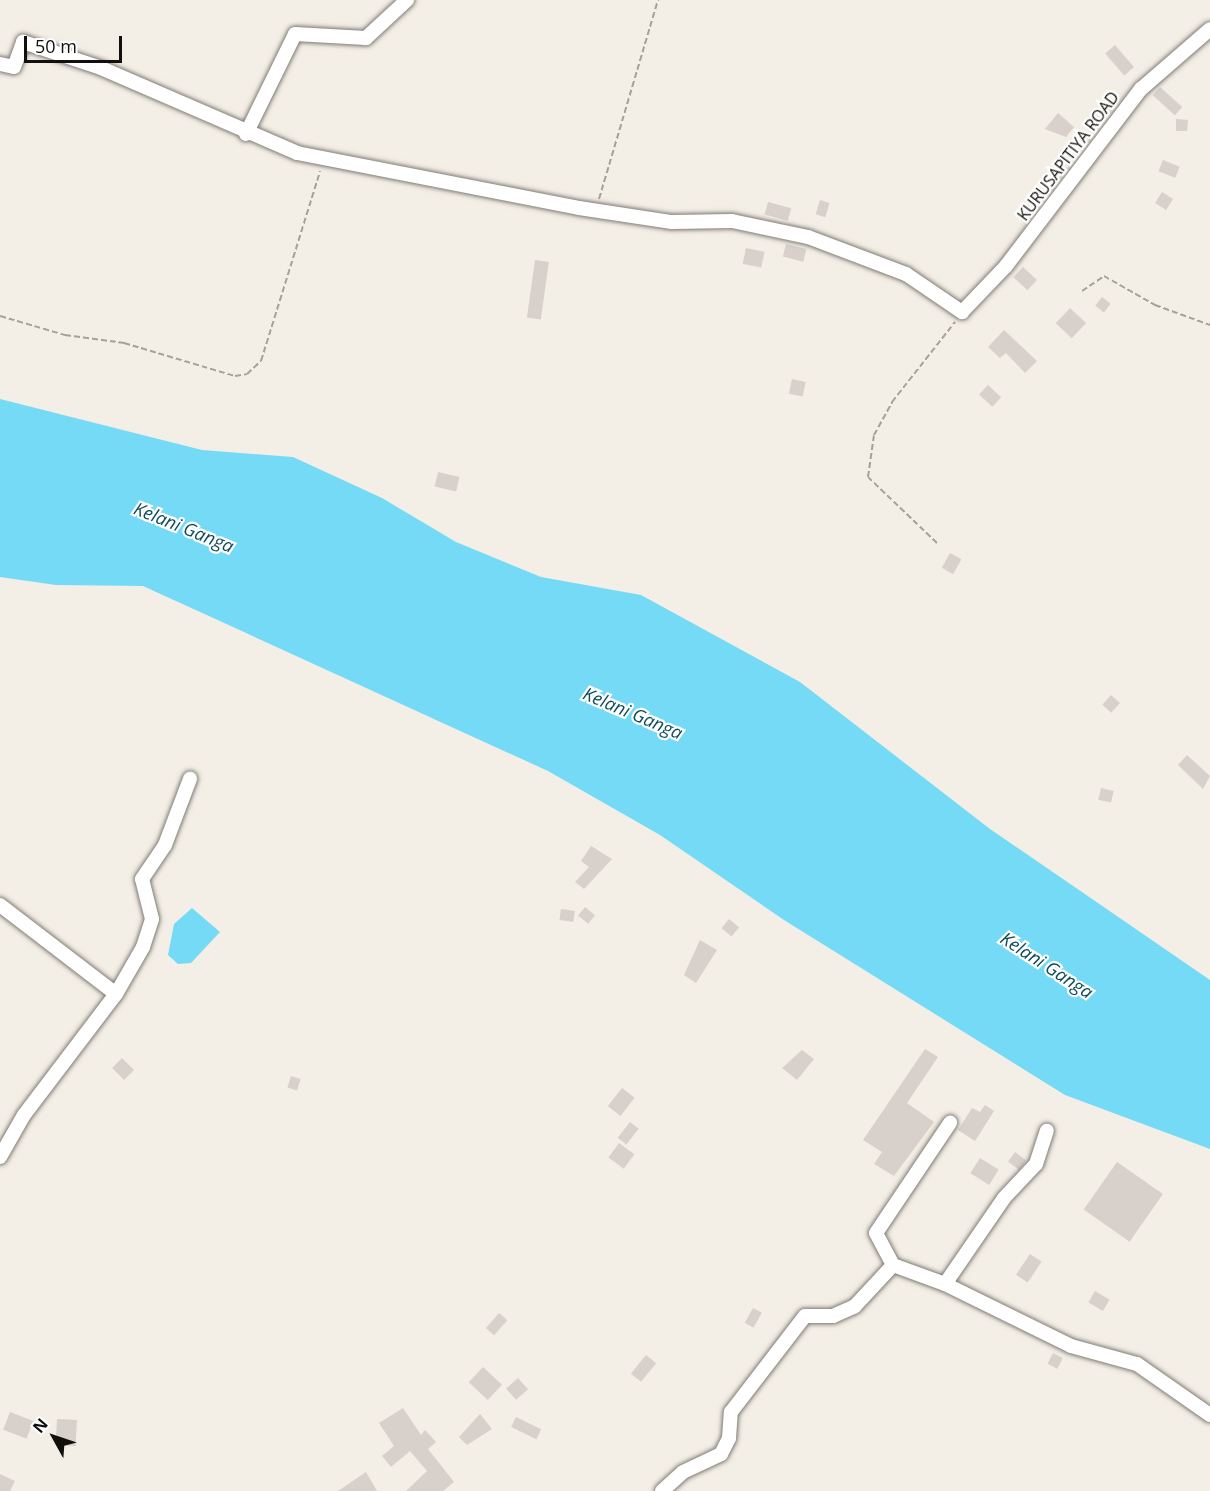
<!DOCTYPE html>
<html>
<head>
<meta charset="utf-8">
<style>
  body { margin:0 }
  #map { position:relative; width:1210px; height:1491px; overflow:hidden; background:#f3eee6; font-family:"Open Sans",sans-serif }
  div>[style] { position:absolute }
  .water>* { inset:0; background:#75daf6 }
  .building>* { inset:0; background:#d8d0ca; transform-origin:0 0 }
  .path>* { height:2px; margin-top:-1px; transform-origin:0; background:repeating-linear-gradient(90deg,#a4a09a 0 6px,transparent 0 9px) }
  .roads { filter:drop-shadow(0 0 2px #807c75) drop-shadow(0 0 2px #807c75) }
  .street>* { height:14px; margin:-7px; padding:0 7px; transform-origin:7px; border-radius:7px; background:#fff }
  span { translate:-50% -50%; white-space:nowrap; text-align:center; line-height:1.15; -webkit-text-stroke:4.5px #fff; paint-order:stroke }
  .street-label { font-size:16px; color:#12100d }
  .water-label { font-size:18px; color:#0e4c5a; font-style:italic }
  .north { position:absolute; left:24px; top:1407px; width:60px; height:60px; -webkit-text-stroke:4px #fff; paint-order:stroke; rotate:310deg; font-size:16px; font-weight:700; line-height:24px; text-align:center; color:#12100d }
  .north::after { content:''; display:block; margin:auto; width:21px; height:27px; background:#12100d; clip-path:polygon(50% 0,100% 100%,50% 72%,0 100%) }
  .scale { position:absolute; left:24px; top:36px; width:98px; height:27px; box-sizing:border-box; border:3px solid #12100d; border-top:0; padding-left:8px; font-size:18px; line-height:21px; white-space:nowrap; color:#12100d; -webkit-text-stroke:4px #fff; paint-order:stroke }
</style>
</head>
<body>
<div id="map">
  <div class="water">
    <i style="clip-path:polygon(0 399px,202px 450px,293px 457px,382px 498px,456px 542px,541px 577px,641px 595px,800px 682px,990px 829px,1210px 980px,1210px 1149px,1065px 1095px,784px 920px,660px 835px,548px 771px,143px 586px,56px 585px,0 577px)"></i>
    <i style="clip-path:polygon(192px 908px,220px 932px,191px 963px,178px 964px,168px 955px,174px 924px)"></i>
  </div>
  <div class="building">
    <i style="left:1115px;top:45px;width:29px;height:13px;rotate:49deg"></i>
    <i style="left:1160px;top:87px;width:30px;height:11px;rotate:42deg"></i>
    <i style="clip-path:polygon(1058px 113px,1074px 127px,1066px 137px,1045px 129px)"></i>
    <i style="clip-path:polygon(1176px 119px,1188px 120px,1187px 131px,1176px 131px)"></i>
    <i style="left:1163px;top:160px;width:18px;height:12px;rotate:22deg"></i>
    <i style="left:1162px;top:192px;width:13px;height:13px;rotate:32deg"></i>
    <i style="left:820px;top:200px;width:10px;height:15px;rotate:17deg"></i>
    <i style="left:768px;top:202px;width:24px;height:13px;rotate:15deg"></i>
    <i style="left:786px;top:244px;width:21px;height:13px;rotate:14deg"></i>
    <i style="left:746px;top:248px;width:19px;height:16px;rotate:12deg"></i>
    <i style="left:535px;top:260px;width:14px;height:58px;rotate:8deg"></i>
    <i style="left:1023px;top:267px;width:19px;height:14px;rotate:43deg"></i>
    <i style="left:1102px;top:297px;width:11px;height:11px;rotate:38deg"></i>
    <i style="left:1070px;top:308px;width:22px;height:21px;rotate:43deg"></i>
    <i style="clip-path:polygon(1004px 330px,1037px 361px,1025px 373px,1006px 353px,1000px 358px,988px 347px)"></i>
    <i style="left:792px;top:379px;width:14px;height:15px;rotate:12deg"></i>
    <i style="left:988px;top:385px;width:18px;height:13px;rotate:43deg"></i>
    <i style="left:438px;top:472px;width:22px;height:15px;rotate:13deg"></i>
    <i style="left:950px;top:553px;width:13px;height:17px;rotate:29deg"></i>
    <i style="left:1111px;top:695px;width:12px;height:13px;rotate:42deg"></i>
    <i style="clip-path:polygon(1187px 755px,1210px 776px,1203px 789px,1178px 765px)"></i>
    <i style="left:1101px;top:788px;width:13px;height:12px;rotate:13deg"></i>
    <i style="clip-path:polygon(591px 846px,612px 859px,584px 889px,575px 882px,589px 867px,581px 861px)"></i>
    <i style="left:585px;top:907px;width:13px;height:11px;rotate:39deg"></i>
    <i style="left:561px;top:909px;width:14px;height:11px;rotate:8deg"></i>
    <i style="left:729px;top:919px;width:13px;height:12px;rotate:39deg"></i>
    <i style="clip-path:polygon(700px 940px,717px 950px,696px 983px,684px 975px)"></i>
    <i style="clip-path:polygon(925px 1049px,938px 1057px,907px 1103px,934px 1122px,894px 1176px,874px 1164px,882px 1152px,863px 1140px)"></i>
    <i style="clip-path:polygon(802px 1050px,814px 1059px,797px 1080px,782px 1068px)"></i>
    <i style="left:122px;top:1058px;width:17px;height:14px;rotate:45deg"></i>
    <i style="left:291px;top:1076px;width:10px;height:12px;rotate:17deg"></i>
    <i style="left:622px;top:1088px;width:16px;height:23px;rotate:38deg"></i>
    <i style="clip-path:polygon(985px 1105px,994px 1111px,975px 1141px,958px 1130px,972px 1108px,980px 1112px)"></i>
    <i style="left:630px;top:1122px;width:11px;height:20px;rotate:38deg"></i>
    <i style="left:619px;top:1143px;width:19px;height:18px;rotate:36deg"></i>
    <i style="left:1015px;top:1152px;width:14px;height:12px;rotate:36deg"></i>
    <i style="left:980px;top:1158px;width:22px;height:18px;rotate:32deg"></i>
    <i style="left:1117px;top:1162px;width:56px;height:58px;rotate:35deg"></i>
    <i style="left:1030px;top:1254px;width:14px;height:25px;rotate:34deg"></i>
    <i style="left:1095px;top:1291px;width:17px;height:13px;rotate:31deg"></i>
    <i style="left:753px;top:1308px;width:10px;height:17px;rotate:29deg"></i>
    <i style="left:499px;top:1313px;width:11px;height:20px;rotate:41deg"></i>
    <i style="left:1053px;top:1353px;width:11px;height:12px;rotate:27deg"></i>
    <i style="left:646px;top:1355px;width:13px;height:24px;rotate:39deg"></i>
    <i style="left:483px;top:1367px;width:26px;height:21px;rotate:43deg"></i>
    <i style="left:518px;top:1378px;width:15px;height:16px;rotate:48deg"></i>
    <i style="clip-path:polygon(403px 1408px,421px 1435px,425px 1430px,436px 1442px,428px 1449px,454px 1482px,443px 1491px,406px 1491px,427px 1471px,410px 1451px,391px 1467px,382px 1456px,394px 1446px,379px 1423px)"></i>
    <i style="left:10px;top:1412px;width:25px;height:19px;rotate:21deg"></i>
    <i style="clip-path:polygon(480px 1414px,492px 1429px,467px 1445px,459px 1437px)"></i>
    <i style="left:516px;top:1417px;width:28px;height:11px;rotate:26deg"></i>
    <i style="left:57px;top:1419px;width:20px;height:26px;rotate:3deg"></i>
    <i style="clip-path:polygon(366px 1472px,377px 1491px,338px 1491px)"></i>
    <i style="clip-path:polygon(0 1474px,15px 1481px,10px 1491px,0 1491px)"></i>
  </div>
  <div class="path">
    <i style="left:599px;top:199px;width:208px;rotate:-73.5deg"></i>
    <i style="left:1082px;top:291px;width:27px;rotate:-34deg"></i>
    <i style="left:1104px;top:276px;width:59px;rotate:29.6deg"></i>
    <i style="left:1155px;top:305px;width:59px;rotate:20deg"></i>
    <i style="left:0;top:316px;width:68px;rotate:16.3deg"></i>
    <i style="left:65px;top:335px;width:60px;rotate:7.7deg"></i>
    <i style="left:124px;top:343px;width:116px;rotate:16.6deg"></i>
    <i style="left:235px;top:376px;width:12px;rotate:-9deg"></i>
    <i style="left:247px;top:374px;width:19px;rotate:-43deg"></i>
    <i style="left:261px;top:361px;width:199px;rotate:-72.7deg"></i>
    <i style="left:937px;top:543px;width:95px;rotate:-136.3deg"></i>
    <i style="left:868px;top:477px;width:42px;rotate:-81.9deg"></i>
    <i style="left:874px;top:435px;width:38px;rotate:-61deg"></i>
    <i style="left:892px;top:402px;width:102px;rotate:-51.8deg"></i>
  </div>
  <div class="roads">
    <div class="street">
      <i style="left:0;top:64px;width:14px;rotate:12deg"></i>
      <i style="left:14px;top:67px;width:27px;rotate:-70deg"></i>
      <i style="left:23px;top:42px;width:82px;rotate:18.4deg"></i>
      <i style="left:101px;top:68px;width:214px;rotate:23.4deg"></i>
      <i style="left:297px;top:153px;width:287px;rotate:11deg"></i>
      <i style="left:579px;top:208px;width:94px;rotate:8.6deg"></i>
      <i style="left:672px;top:222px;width:60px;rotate:-1deg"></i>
      <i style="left:732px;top:221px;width:78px;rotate:11.9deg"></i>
      <i style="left:808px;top:237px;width:105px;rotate:20.7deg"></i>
      <i style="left:906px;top:274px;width:68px;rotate:34.2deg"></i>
      <i style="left:962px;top:312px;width:64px;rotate:-46.3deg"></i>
      <i style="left:1006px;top:266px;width:223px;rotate:-52.7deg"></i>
      <i style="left:1141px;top:89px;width:91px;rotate:-41deg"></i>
      <i style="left:246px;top:134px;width:111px;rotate:-63.9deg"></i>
      <i style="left:295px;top:34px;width:71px;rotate:3.2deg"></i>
      <i style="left:366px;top:38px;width:56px;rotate:-42.8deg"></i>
      <i style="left:0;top:905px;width:146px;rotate:37.5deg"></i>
      <i style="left:0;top:1157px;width:48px;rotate:-60.3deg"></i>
      <i style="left:24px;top:1115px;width:152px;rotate:-52.8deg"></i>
      <i style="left:116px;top:994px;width:54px;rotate:-60.1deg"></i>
      <i style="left:143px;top:947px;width:29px;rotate:-72deg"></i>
      <i style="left:152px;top:919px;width:41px;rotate:-104deg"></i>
      <i style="left:142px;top:879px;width:41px;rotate:-55.9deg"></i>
      <i style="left:165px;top:845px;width:71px;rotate:-69.3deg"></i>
      <i style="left:893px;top:1265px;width:36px;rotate:-118deg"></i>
      <i style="left:876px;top:1233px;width:133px;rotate:-56.1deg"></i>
      <i style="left:945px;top:1284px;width:104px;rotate:-55.5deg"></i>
      <i style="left:1004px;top:1198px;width:47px;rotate:-46.7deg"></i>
      <i style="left:1036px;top:1164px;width:35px;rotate:-72deg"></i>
      <i style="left:662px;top:1491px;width:28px;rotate:-42deg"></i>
      <i style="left:683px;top:1472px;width:42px;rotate:-25.3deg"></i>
      <i style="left:721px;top:1454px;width:18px;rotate:-63deg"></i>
      <i style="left:729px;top:1438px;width:26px;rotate:-86deg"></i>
      <i style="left:731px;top:1412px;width:121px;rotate:-52.4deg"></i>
      <i style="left:805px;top:1316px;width:28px"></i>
      <i style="left:833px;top:1316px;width:24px;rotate:-24deg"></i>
      <i style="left:855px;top:1306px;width:56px;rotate:-47.2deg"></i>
      <i style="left:893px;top:1265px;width:55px;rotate:20.1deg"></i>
      <i style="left:945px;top:1284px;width:140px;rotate:26.2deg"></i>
      <i style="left:1071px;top:1346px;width:68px;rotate:15.3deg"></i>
      <i style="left:1137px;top:1364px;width:89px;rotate:34.9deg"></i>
    </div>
  </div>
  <div class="street-label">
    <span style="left:1068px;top:156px;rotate:-53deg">KURUSAPITIYA ROAD</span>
  </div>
  <div class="water-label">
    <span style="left:184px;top:527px;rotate:22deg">Kelani Ganga</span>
    <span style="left:633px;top:713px;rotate:23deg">Kelani Ganga</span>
    <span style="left:1047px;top:965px;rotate:33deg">Kelani Ganga</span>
  </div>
  <div class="north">N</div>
  <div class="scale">50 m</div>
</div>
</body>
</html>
